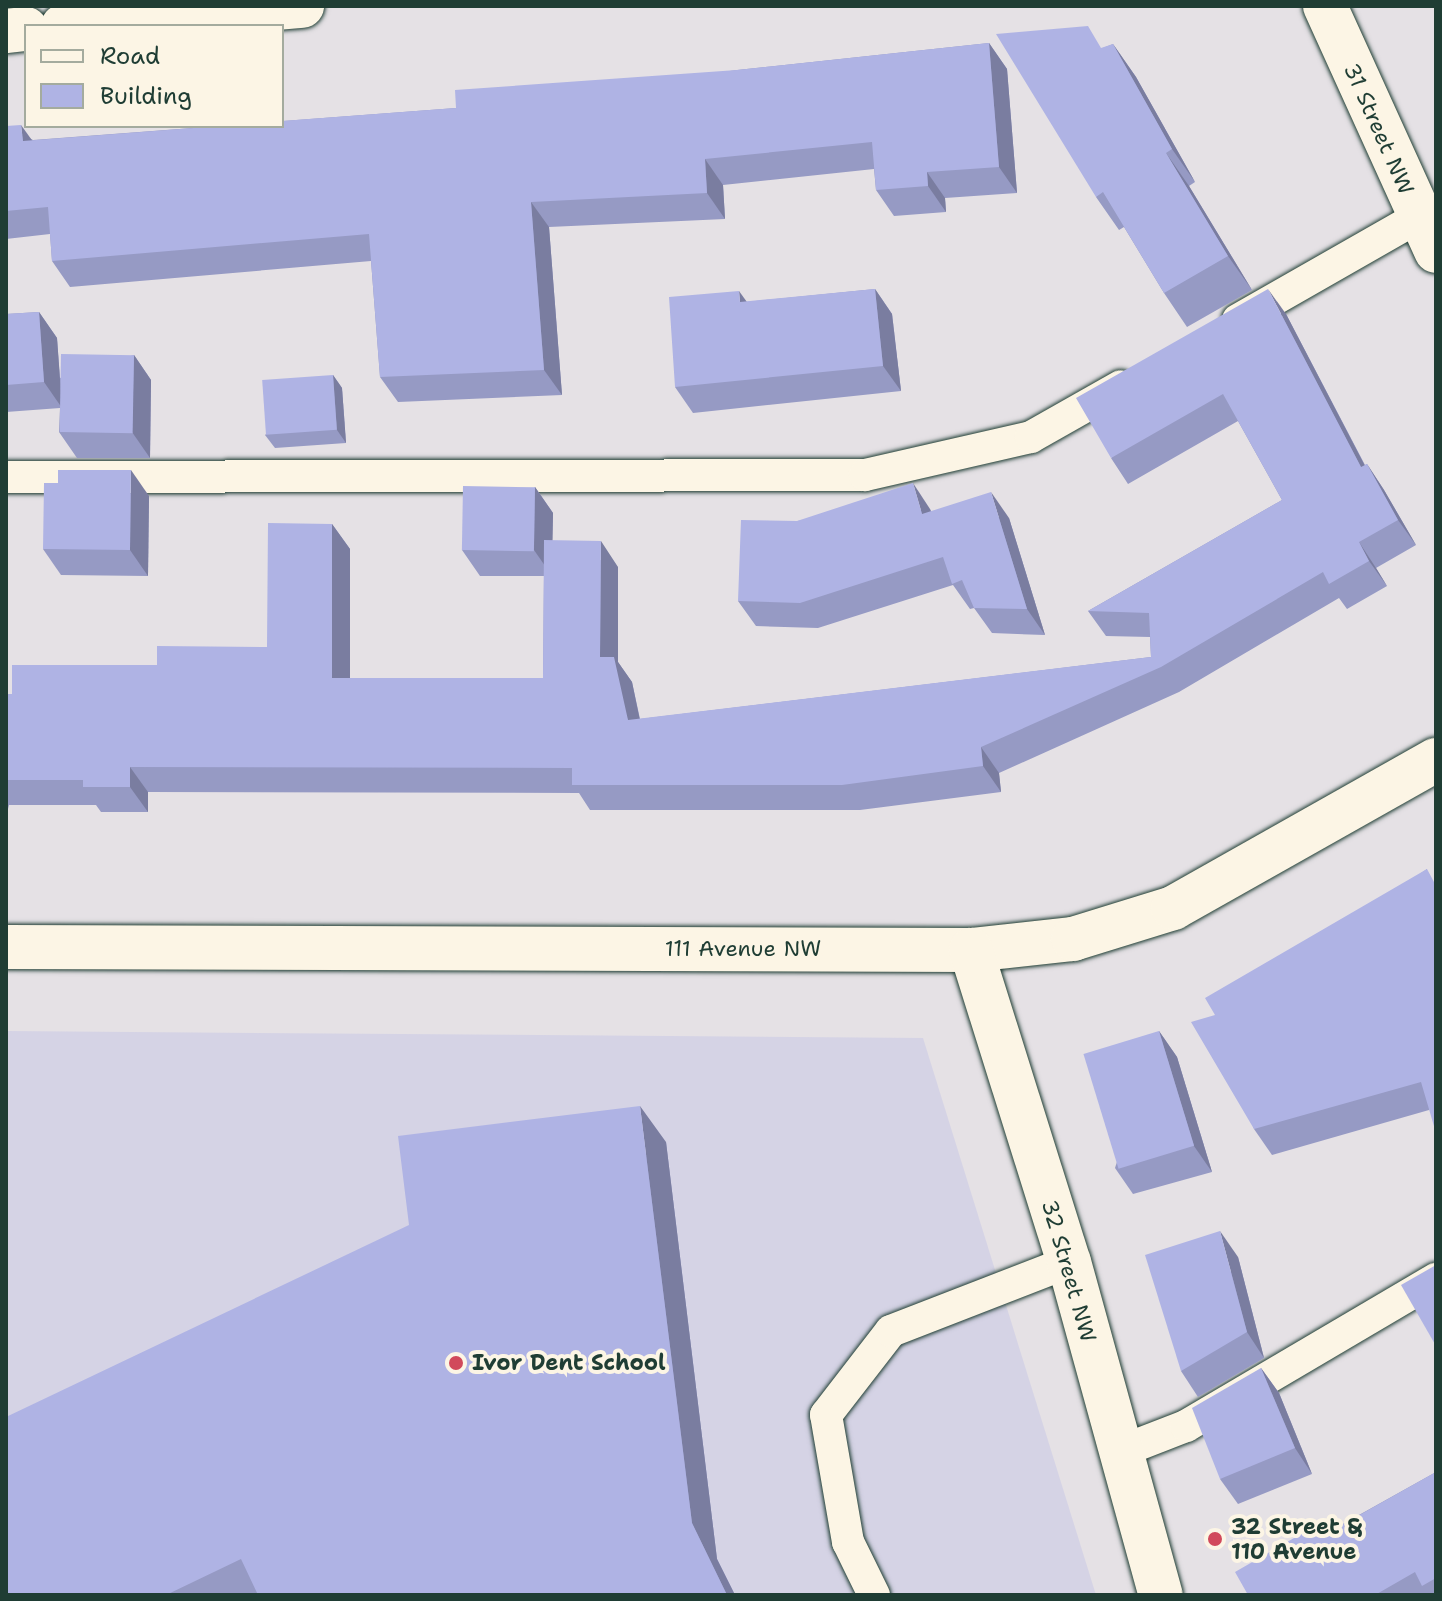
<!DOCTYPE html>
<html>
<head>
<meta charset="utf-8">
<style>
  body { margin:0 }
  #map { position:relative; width:1442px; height:1601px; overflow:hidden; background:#e5e1e5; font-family:"Shantell Sans",sans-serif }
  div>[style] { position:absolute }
  .built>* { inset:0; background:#d5d3e5 }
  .roads { filter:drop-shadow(0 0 2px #1f3d34) drop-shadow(0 0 2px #1f3d34) }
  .lane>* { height:32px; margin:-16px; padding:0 16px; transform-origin:16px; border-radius:16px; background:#fcf5e5 }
  .street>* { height:44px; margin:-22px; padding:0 22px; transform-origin:22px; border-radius:22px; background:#fcf5e5 }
  .wall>* { inset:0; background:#969ac4 }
  .shaded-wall>* { inset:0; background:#7a7da0 }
  .building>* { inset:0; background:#afb3e4; transform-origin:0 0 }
  .dots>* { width:22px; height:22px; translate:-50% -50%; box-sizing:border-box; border:4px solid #fcf5e5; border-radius:50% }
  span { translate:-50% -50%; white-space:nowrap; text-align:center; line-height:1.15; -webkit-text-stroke:8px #fcf5e5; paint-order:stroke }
  .street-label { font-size:22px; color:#1f3d34 }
  .poi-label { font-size:22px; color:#1f3d34; font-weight:700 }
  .left { translate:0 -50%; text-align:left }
  .frame { position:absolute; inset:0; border:8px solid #1f3d34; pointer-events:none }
  .legend { position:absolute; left:24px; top:24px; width:260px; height:104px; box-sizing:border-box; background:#fcf5e5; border:2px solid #a4ab9e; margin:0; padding:10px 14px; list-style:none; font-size:24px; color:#1f3d34 }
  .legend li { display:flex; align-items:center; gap:16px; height:40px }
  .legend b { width:40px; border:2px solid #a4ab9e }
</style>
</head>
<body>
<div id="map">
  <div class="built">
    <i style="clip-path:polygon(6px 1031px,923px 1038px,1096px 1595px,6px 1595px)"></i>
  </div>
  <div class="roads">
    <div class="lane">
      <i style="left:1238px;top:320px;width:206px;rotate:-29.7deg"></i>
      <i style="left:6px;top:477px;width:859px;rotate:-0.13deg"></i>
      <i style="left:865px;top:475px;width:170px;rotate:-12.9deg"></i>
      <i style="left:1031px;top:437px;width:103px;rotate:-29.5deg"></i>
      <i style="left:1119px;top:1452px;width:72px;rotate:-21.2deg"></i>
      <i style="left:1186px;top:1426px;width:290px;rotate:-30.5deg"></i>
      <i style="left:874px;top:1595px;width:59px;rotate:-116.1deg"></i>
      <i style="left:848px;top:1542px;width:129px;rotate:-99.8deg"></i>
      <i style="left:826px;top:1415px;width:106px;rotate:-52.3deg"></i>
      <i style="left:891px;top:1331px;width:191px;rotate:-21.2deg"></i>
    </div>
    <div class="street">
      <i style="left:1325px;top:6px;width:269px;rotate:65.6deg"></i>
      <i style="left:63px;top:26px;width:240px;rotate:-4.8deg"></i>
      <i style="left:6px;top:31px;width:20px;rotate:-6deg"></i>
      <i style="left:6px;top:947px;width:965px;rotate:0.18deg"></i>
      <i style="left:971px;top:950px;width:103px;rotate:-6.2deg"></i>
      <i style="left:1073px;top:939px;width:105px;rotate:-17.2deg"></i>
      <i style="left:1173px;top:908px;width:302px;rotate:-29.4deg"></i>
      <i style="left:971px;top:950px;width:327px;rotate:72.6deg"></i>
      <i style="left:1069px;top:1262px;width:345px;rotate:74.6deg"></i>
    </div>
  </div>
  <div class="wall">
    <i style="clip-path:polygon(989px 43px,1007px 69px,1017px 193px,945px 198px,946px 212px,894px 216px,876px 190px,874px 169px,723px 185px,725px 219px,549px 227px,562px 395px,398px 402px,380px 377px,371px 261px,70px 287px,52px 261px,50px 234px,6px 239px,6px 126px,33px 140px,456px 108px,737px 70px)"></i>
    <i style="clip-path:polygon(1113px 44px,1136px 77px,1195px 182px,1189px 186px,1252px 290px,1187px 327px,1164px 293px,1124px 227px,1119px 230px,1096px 197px,1103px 48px)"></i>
    <i style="clip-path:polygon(875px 289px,892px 314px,901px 391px,693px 413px,675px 387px,746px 302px)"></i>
    <i style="clip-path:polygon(39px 312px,57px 338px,60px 378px,134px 355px,151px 380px,150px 458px,77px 458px,59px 432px,60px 408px,6px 412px,6px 314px)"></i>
    <i style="clip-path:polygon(1286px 314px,1365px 465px,1367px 464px,1384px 490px,1416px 545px,1376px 568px,1387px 586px,1347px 609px,1339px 598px,1179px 692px,999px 773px,1001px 792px,860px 810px,590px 810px,579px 793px,148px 792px,148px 812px,101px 812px,96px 805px,9px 805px,8px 809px,6px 809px,6px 694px,12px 694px,157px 665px,267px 647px,332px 524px,350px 549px,350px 678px,543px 678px,544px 576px,480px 576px,462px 550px,535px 487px,553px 513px,552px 541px,618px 567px,618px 662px,632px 682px,640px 719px,1151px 657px,1150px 637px,1106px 636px,1088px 611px,1282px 500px,1238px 421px,1128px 484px,1111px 458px)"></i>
    <i style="clip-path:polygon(333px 375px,342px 388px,346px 443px,275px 448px,265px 435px)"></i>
    <i style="clip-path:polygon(58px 483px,149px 496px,148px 576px,61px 575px,43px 549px)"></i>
    <i style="clip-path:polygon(930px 509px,931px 511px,1009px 518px,1045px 635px,992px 633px,974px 608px,970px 609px,953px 585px,818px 628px,756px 626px,738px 601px,797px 521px)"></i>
    <i style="clip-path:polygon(1427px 869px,1429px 1110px,1272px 1155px,1254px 1129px,1215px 1015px)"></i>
    <i style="clip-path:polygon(1159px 1031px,1177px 1057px,1212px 1172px,1133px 1194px,1115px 1168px)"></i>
    <i style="clip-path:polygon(666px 1142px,717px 1559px,735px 1595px,6px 1595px)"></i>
    <i style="clip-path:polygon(1238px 1257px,1264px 1358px,1198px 1397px,1181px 1371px)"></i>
    <i style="clip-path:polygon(1261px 1368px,1279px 1393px,1312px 1474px,1238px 1504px,1220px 1479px)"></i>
    <i style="clip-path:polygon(1436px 1472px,1436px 1595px,1248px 1595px,1334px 1515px,1341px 1525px)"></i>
  </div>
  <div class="shaded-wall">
    <i style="clip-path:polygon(989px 43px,1007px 69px,1017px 193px,999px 167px)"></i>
    <i style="clip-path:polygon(1113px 44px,1136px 77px,1195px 182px,1172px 149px)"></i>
    <i style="clip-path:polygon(21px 125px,39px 150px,23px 141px)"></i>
    <i style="clip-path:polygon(1166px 153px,1189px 186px,1252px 290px,1228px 256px)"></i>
    <i style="clip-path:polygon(705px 159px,723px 185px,725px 219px,707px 193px)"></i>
    <i style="clip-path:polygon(927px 172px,945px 198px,946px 212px,928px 186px)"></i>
    <i style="clip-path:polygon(531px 202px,549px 227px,562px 395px,544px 370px)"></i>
    <i style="clip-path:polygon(875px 289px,892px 314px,901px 391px,883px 366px)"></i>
    <i style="clip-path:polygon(1268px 289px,1286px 314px,1379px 493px,1361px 467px)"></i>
    <i style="clip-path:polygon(739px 291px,757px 316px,740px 302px)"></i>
    <i style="clip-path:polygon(39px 312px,57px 338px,62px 408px,44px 382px)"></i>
    <i style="clip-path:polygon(134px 355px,151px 380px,150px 458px,132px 432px)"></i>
    <i style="clip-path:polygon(333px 375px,342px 388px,346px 443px,337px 430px)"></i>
    <i style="clip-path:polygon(1367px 464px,1384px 490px,1416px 545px,1398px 520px)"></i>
    <i style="clip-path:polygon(131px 470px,149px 496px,148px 576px,130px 550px)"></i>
    <i style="clip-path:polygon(913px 483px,930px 509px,940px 539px,922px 514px)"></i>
    <i style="clip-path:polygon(535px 487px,553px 513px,552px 576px,534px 550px)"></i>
    <i style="clip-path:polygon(991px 492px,1009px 518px,1045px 635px,1027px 609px)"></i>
    <i style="clip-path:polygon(332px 524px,350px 549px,350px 703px,332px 678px)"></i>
    <i style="clip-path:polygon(601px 541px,618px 567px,618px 662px,632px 682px,645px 745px,628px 720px,600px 657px)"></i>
    <i style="clip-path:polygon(1359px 542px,1376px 568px,1387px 586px,1369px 561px)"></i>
    <i style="clip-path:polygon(981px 747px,999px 773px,1001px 792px,983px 766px)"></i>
    <i style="clip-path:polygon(130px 767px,148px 792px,148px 812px,130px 787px)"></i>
    <i style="clip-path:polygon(1159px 1031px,1177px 1057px,1212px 1172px,1194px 1146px)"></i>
    <i style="clip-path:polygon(640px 1106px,666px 1142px,717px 1559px,735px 1595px,727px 1595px,692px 1523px)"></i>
    <i style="clip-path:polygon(1220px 1231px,1238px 1257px,1264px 1358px,1247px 1332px)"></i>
    <i style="clip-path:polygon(1261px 1368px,1279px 1393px,1312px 1474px,1295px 1448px)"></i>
  </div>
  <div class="building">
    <i style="clip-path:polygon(1088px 26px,1101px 48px,1113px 44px,1172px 149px,1166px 153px,1228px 256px,1164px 293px,1103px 192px,1096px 197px,996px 34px)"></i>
    <i style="clip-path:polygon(989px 43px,999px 167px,927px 172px,928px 186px,876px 190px,872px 142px,705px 159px,707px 193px,531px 202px,544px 370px,380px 377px,369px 234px,52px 261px,48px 207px,6px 211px,6px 126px,21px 125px,23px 141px,220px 126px,282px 126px,282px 121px,456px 108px,455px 90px,737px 70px)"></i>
    <i style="clip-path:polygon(875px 289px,883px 366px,675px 387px,669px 297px,739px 291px,740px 302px)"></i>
    <i style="clip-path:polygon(1268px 289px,1361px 467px,1367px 464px,1398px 520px,1359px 542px,1369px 561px,1329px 584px,1323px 572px,1161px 667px,981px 747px,983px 766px,842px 785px,572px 785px,572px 768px,130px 767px,130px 787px,83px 787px,83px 780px,6px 780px,6px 694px,12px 694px,12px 665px,157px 665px,157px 646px,267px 647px,268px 523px,332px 524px,332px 678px,543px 678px,544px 540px,601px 541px,600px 657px,614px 657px,628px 720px,1151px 657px,1149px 613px,1088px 611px,1282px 500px,1223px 394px,1111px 458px,1076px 398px)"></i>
    <i style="clip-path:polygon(39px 312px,44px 382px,6px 385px,6px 314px)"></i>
    <i style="left:61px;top:354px;width:73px;height:78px;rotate:1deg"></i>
    <i style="left:333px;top:375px;width:55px;height:71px;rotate:86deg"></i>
    <i style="clip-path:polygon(58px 470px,131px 470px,130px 550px,43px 549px,44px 483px,58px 483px)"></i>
    <i style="clip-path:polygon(913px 483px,922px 514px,991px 492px,1027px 609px,974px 608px,962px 580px,952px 584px,943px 557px,800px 603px,738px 601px,741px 520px,797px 521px)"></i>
    <i style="left:463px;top:486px;width:72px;height:64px;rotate:1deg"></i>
    <i style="clip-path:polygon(1427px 869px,1434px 882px,1436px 881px,1436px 1133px,1421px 1082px,1254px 1129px,1191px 1022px,1215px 1015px,1205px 998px)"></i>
    <i style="left:1159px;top:1031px;width:120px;height:79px;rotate:73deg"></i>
    <i style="clip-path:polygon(640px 1106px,692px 1523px,727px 1595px,258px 1595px,241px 1559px,166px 1595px,6px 1595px,6px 1417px,409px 1225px,398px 1136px)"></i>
    <i style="clip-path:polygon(1220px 1231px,1247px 1332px,1181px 1371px,1145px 1255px)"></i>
    <i style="clip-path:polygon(1436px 1265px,1436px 1346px,1401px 1285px)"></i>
    <i style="clip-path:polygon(1261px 1368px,1295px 1448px,1220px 1479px,1192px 1408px)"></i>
    <i style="clip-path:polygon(1436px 1472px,1436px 1578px,1422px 1586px,1415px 1572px,1375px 1595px,1248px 1595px,1235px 1572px,1334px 1515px,1340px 1526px)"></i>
  </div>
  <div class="dots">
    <i style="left:456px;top:1363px;background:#d1495b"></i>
    <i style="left:1215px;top:1539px;background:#d1495b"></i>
  </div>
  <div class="street-label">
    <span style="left:1379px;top:129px;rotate:66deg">31 Street NW</span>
    <span style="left:743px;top:949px">111 Avenue NW</span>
    <span style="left:1069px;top:1271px;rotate:74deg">32 Street NW</span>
  </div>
  <div class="poi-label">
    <span class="left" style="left:472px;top:1363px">Ivor Dent School</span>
    <span class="left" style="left:1231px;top:1539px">32 Street &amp;<br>110 Avenue</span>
  </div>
  <div class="frame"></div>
  <ul class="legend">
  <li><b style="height:10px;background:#fcf5e5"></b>Road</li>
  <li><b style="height:22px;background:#afb3e4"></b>Building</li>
  </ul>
</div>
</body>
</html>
